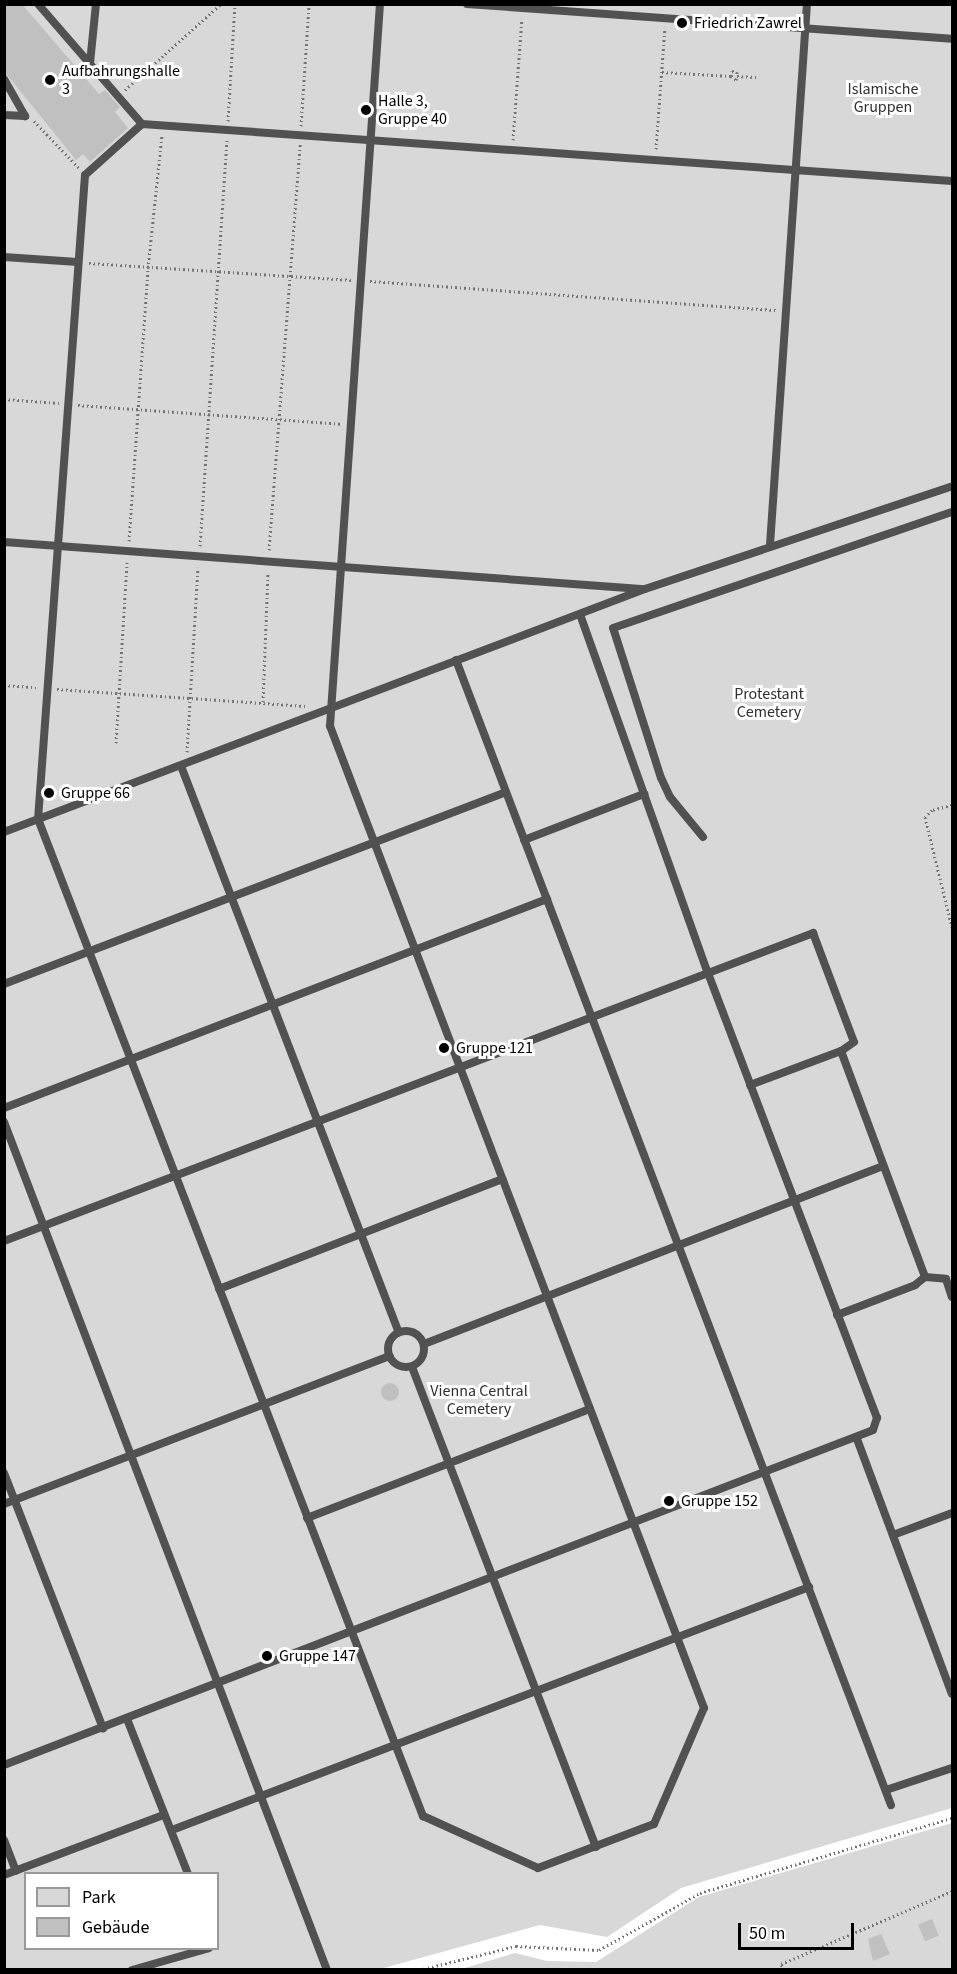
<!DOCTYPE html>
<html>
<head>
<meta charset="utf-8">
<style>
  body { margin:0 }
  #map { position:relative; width:957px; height:1974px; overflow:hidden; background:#fff; font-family:"Source Sans 3",sans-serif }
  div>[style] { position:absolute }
  .green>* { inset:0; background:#d8d8d8 }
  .building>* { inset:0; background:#c0c0c0; transform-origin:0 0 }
  .round { border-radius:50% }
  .path>* { height:3px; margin-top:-1.5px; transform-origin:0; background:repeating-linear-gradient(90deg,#737373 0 1.5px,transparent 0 4.5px) }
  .service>* { height:8px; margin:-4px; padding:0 4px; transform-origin:4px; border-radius:4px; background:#515151 }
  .service>.ring { margin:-4px; padding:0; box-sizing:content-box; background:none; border:8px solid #515151; border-radius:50% }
  .dots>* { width:16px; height:16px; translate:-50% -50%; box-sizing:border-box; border:3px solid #fff; border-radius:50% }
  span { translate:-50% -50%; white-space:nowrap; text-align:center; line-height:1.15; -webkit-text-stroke:6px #fff; paint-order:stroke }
  .poi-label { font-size:16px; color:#000 }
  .left { translate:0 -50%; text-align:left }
  .park-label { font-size:16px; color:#2f2f2f }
  .frame { position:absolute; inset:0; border:6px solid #000; pointer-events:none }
  .legend { position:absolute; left:24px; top:1872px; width:195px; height:78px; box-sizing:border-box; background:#fff; border:2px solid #999; margin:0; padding:8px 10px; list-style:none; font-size:18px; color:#000 }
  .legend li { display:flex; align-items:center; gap:12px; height:30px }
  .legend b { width:30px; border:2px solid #999 }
  .scale { position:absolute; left:738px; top:1923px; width:116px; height:27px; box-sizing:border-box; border:3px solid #000; border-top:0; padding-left:8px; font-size:18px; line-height:21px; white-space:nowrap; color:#000; -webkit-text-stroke:4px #fff; paint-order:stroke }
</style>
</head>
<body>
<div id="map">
  <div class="green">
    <i style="clip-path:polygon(evenodd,5px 5px,952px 5px,952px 1808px,681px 1888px,607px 1937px,540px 1925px,380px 1969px,5px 1970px,5px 5px,26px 1874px,218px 1874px,218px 1948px,26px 1948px,26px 1874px)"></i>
    <i style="clip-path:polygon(952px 1823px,952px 1969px,458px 1970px,515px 1953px,547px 1961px,596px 1962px,699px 1897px)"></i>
  </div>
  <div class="building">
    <i style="clip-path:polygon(4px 4px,22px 4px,99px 94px,105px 90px,120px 107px,115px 112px,128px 128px,90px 162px,83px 154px,76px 160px,4px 71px)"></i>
    <i class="round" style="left:381px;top:1383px;width:18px;height:18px"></i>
    <i style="left:932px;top:1919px;width:18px;height:15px;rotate:68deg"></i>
    <i style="clip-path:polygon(881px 1934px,890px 1954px,873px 1961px,868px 1939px)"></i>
  </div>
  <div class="path">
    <i style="left:662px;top:72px;width:69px;rotate:3.3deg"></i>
    <i style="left:731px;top:76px;width:6px;rotate:39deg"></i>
    <i style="left:736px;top:80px;width:4px;rotate:-76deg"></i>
    <i style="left:737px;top:76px;width:19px;rotate:3deg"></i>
    <i style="left:731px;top:76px;width:5px;rotate:-79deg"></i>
    <i style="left:732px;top:71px;width:5px;rotate:11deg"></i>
    <i style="left:737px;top:72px;width:4px;rotate:90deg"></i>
    <i style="left:125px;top:90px;width:129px;rotate:-41.9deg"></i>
    <i style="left:34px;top:121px;width:65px;rotate:46.2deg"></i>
    <i style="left:228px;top:121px;width:117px;rotate:-86.6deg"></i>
    <i style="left:301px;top:126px;width:122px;rotate:-86.2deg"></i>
    <i style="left:513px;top:140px;width:122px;rotate:-85.8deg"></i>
    <i style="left:656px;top:149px;width:122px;rotate:-85.8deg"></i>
    <i style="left:89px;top:263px;width:264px;rotate:3.7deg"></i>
    <i style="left:370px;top:281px;width:408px;rotate:4.1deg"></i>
    <i style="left:4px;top:399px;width:55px;rotate:4.2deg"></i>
    <i style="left:78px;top:405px;width:263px;rotate:4.1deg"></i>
    <i style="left:129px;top:541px;width:274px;rotate:-86deg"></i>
    <i style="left:148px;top:268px;width:134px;rotate:-84deg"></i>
    <i style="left:200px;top:546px;width:408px;rotate:-86.2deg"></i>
    <i style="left:269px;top:550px;width:407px;rotate:-85.6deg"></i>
    <i style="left:4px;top:685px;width:32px;rotate:4deg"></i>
    <i style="left:57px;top:689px;width:249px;rotate:3.9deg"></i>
    <i style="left:263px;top:702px;width:130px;rotate:-87.8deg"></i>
    <i style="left:116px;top:743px;width:181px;rotate:-86.5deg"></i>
    <i style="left:187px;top:752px;width:185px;rotate:-86.6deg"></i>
    <i style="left:952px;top:805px;width:21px;rotate:166deg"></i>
    <i style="left:932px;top:810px;width:10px;rotate:135deg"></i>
    <i style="left:925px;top:817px;width:114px;rotate:76.3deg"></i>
    <i style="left:419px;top:1970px;width:100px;rotate:-13.9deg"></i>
    <i style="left:516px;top:1946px;width:83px;rotate:2.8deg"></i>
    <i style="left:599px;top:1950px;width:116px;rotate:-29.4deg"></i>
    <i style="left:700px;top:1893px;width:263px;rotate:-16.6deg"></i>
    <i style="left:784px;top:1970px;width:7px;rotate:-117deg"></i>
    <i style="left:781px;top:1964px;width:186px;rotate:-23.1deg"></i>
  </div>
  <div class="service">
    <i style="left:38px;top:4px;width:159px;rotate:49.1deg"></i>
    <i style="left:142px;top:124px;width:76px;rotate:138.2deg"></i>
    <i style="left:85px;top:175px;width:646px;rotate:94.17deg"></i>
    <i style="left:38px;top:819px;width:1069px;rotate:68.89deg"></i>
    <i style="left:423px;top:1816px;width:126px;rotate:24.3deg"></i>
    <i style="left:538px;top:1868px;width:124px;rotate:-20.8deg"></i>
    <i style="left:654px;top:1824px;width:126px;rotate:-66.7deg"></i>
    <i style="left:704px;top:1708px;width:1051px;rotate:-110.85deg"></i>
    <i style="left:330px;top:726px;width:724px;rotate:-86.04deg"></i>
    <i style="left:467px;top:4px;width:486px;rotate:4.1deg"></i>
    <i style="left:90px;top:63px;width:59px;rotate:-84.2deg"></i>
    <i style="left:4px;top:79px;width:43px;rotate:60.4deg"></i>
    <i style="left:25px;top:116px;width:21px;rotate:-177deg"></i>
    <i style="left:142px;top:124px;width:812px;rotate:4.03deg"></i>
    <i style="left:4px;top:257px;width:74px;rotate:3.9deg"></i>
    <i style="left:4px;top:542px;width:639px;rotate:4.22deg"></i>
    <i style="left:770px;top:545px;width:542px;rotate:-86.09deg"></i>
    <i style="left:456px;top:660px;width:1225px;rotate:69.2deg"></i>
    <i style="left:181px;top:766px;width:607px;rotate:68.97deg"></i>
    <i style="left:4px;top:832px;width:686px;rotate:-20.76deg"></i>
    <i style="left:645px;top:589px;width:324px;rotate:-18.5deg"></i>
    <i style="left:703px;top:837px;width:52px;rotate:-129.5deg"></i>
    <i style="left:670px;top:797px;width:21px;rotate:-115deg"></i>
    <i style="left:661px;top:778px;width:157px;rotate:-107.7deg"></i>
    <i style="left:613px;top:628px;width:358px;rotate:-18.9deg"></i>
    <i style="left:524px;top:840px;width:129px;rotate:-21deg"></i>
    <i style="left:4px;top:984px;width:537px;rotate:-20.93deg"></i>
    <i style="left:750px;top:1085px;width:97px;rotate:-20.5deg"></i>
    <i style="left:841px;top:1051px;width:241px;rotate:69.6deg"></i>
    <i style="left:925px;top:1277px;width:21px;rotate:5deg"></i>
    <i style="left:946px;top:1279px;width:19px;rotate:72deg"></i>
    <i style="left:4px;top:1108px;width:582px;rotate:-21.05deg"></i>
    <i style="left:4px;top:1122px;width:907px;rotate:69.15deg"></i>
    <i style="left:4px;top:1241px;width:866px;rotate:-20.84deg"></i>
    <i style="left:813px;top:933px;width:116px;rotate:69.4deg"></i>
    <i style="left:854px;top:1042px;width:16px;rotate:145deg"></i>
    <i style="left:219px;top:1289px;width:304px;rotate:-21.2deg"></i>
    <i style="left:837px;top:1315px;width:84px;rotate:-21deg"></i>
    <i style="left:915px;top:1285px;width:13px;rotate:-39deg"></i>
    <i class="ring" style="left:388px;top:1331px;width:28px;height:28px"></i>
    <i style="left:424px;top:1344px;width:491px;rotate:-21.2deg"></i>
    <i style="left:412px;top:1367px;width:514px;rotate:69.03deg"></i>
    <i style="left:857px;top:1439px;width:272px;rotate:69.6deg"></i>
    <i style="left:4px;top:1473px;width:274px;rotate:68.8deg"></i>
    <i style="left:4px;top:1504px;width:413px;rotate:-21deg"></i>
    <i style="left:307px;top:1518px;width:303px;rotate:-21.1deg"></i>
    <i style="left:893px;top:1535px;width:63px;rotate:-20.4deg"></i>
    <i style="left:127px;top:1719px;width:167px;rotate:68.5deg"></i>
    <i style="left:4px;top:1765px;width:931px;rotate:-21.08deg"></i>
    <i style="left:873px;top:1430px;width:13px;rotate:-72deg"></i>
    <i style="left:877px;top:1418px;width:478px;rotate:-110.8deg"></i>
    <i style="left:707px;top:971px;width:378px;rotate:-109.6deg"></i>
    <i style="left:886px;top:1790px;width:70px;rotate:-18.4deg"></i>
    <i style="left:172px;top:1830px;width:682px;rotate:-20.88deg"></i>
    <i style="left:4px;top:1840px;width:33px;rotate:69deg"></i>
    <i style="left:4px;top:1875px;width:171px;rotate:-20.6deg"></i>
    <i style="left:132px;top:1970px;width:80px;rotate:-15.9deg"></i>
  </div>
  <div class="dots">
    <i style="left:682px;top:23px;background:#000"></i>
    <i style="left:50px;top:80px;background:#000"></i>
    <i style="left:366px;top:110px;background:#000"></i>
    <i style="left:49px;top:793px;background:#000"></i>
    <i style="left:444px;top:1048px;background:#000"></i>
    <i style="left:669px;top:1501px;background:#000"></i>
    <i style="left:267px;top:1656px;background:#000"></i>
  </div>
  <div class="poi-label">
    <span class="left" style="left:694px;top:23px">Friedrich Zawrel</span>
    <span class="left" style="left:62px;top:80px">Aufbahrungshalle<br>3</span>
    <span class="left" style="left:378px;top:110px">Halle 3,<br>Gruppe 40</span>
    <span class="left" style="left:61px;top:793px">Gruppe 66</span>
    <span class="left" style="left:456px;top:1048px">Gruppe 121</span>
    <span class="left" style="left:681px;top:1501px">Gruppe 152</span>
    <span class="left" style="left:279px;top:1656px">Gruppe 147</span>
  </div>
  <div class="park-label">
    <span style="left:883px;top:98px">Islamische<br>Gruppen</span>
    <span style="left:769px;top:703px">Protestant<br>Cemetery</span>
    <span style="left:479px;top:1400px">Vienna Central<br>Cemetery</span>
  </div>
  <div class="frame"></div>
  <ul class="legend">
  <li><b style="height:16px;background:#d8d8d8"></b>Park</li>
  <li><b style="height:16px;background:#c0c0c0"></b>Gebäude</li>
  </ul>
  <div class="scale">50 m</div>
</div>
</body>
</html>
